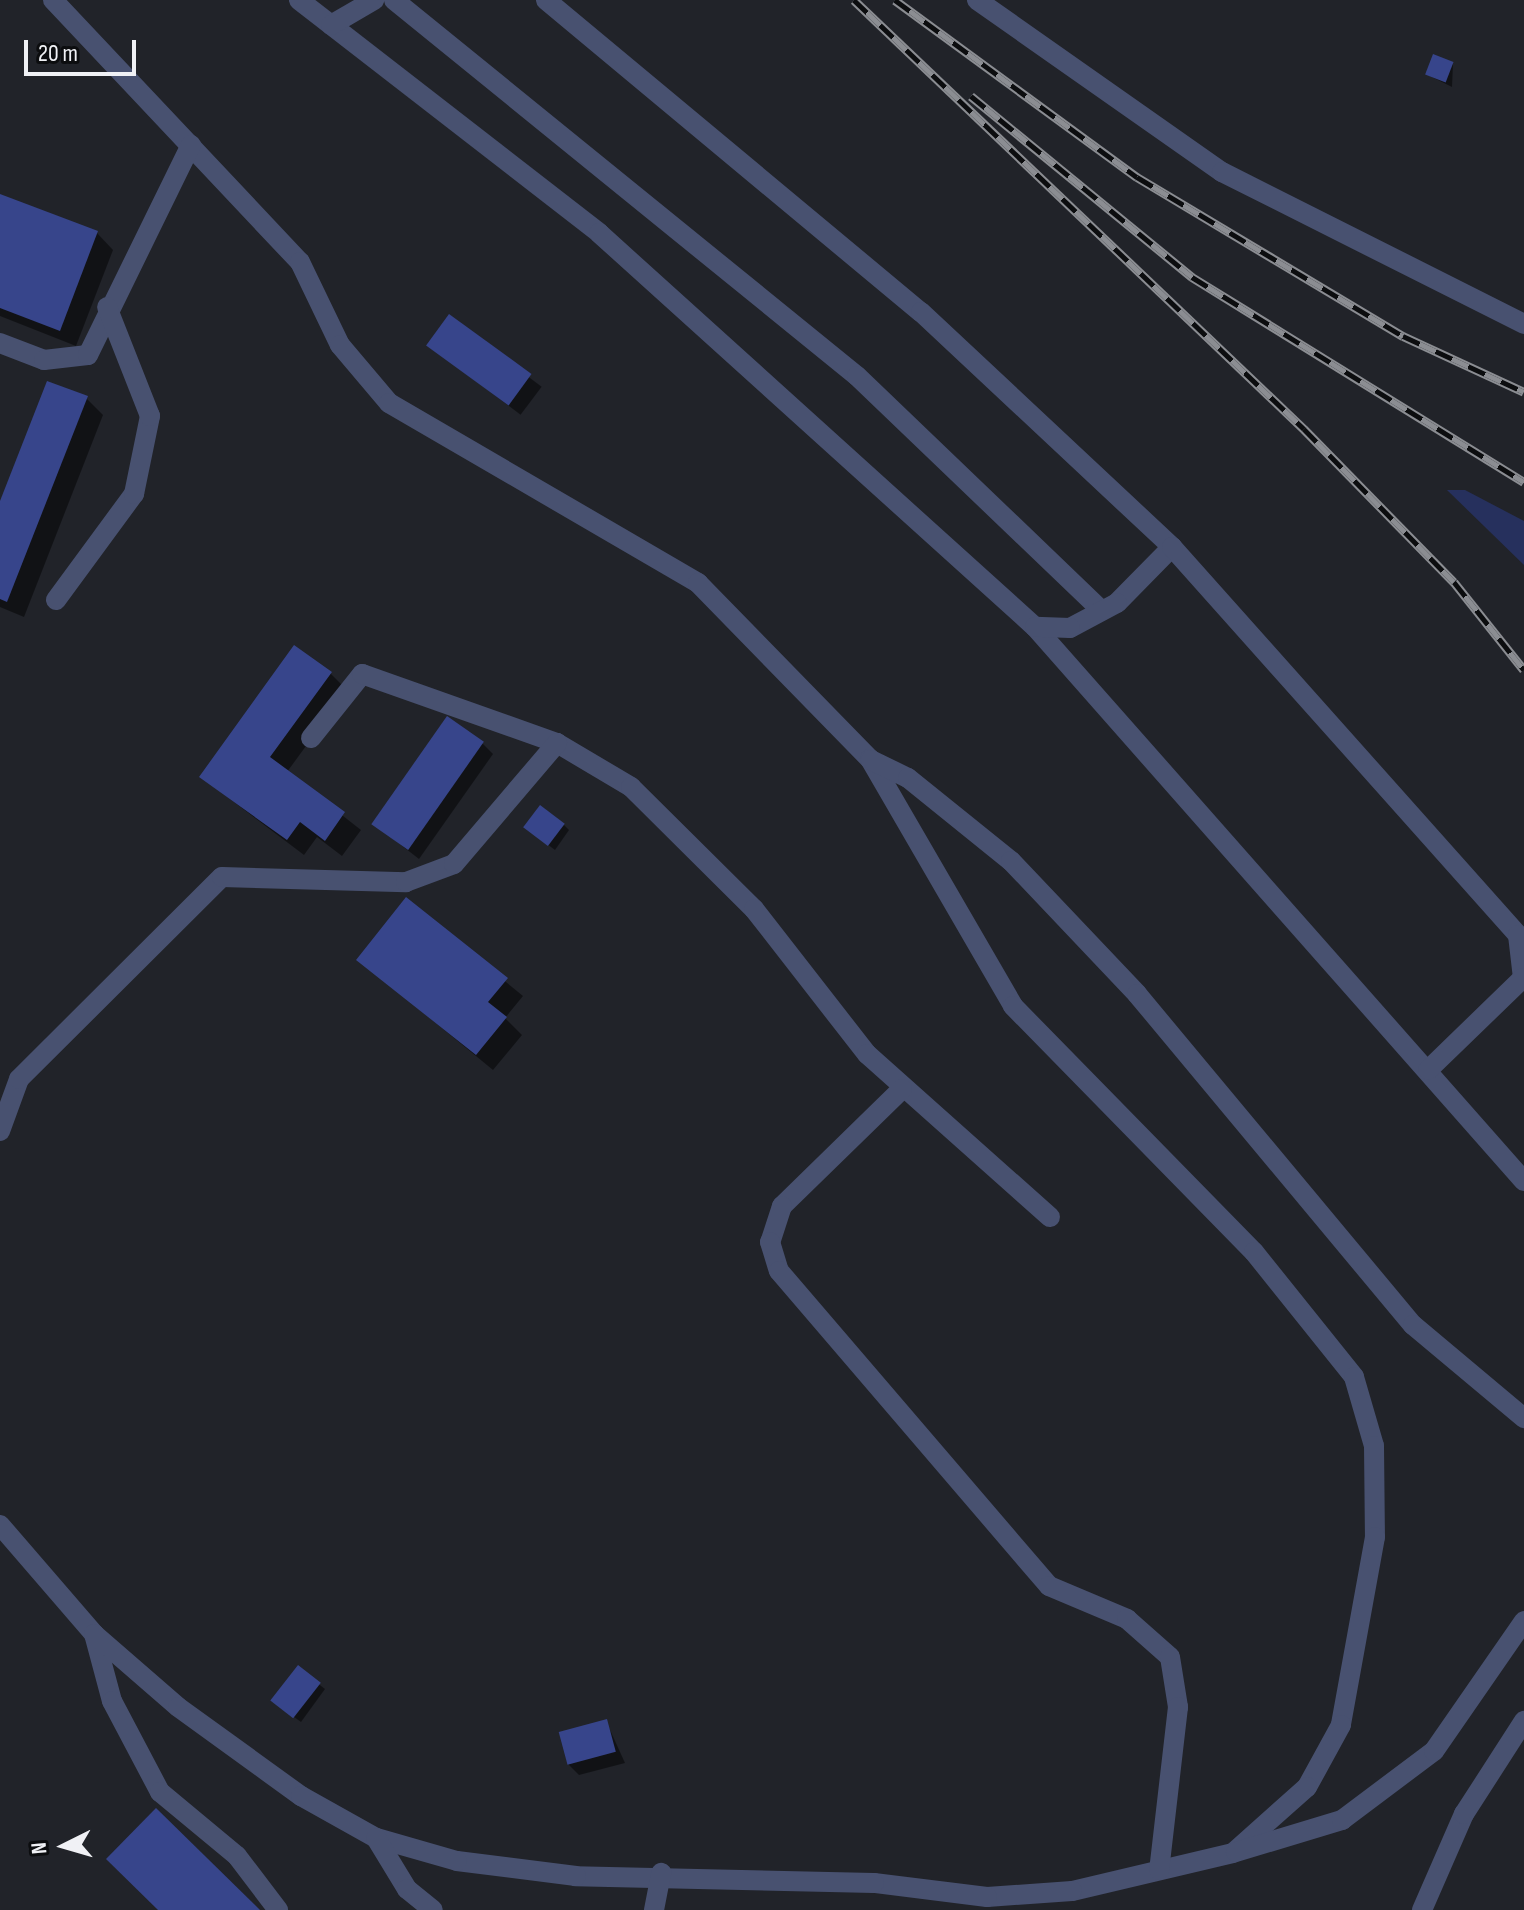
<!DOCTYPE html>
<html>
<head>
<meta charset="utf-8">
<style>
  body { margin:0 }
  #map { position:relative; width:1524px; height:1910px; overflow:hidden; background:#212329; font-family:"Sofia Sans Condensed",sans-serif }
  div>[style] { position:absolute }
  .green>* { inset:0; background:#26305d }
  .shadow>* { inset:0; background:#0007; transform-origin:0 0 }
  .building>* { inset:0; background:#37458b; transform-origin:0 0 }
  .lane>* { height:20px; margin:-10px; padding:0 10px; transform-origin:10px; border-radius:10px; background:#485170 }
  .rail>* { height:9px; margin-top:-4.5px; transform-origin:0; background:repeating-linear-gradient(90deg,#0c0d0f 0 18px,#8b8d92 0 36px); box-sizing:border-box; border-block:2px solid #8b8d92 }
  span { translate:-50% -50%; white-space:nowrap; text-align:center; line-height:1.15; -webkit-text-stroke:6px #0c0d0f; paint-order:stroke }
  .north { position:absolute; left:24px; top:1806px; width:80px; height:80px; -webkit-text-stroke:6px #0c0d0f; paint-order:stroke; rotate:265deg; font-size:22px; font-weight:700; line-height:32px; text-align:center; color:#f0f1f5 }
  .north::after { content:''; display:block; margin:auto; width:28px; height:36px; background:#f0f1f5; clip-path:polygon(50% 0,100% 100%,50% 72%,0 100%) }
  .scale { position:absolute; left:24px; top:40px; width:112px; height:36px; box-sizing:border-box; border:4px solid #f0f1f5; border-top:0; padding-left:10px; font-size:24px; line-height:28px; white-space:nowrap; color:#f0f1f5; -webkit-text-stroke:6px #0c0d0f; paint-order:stroke }
</style>
</head>
<body>
<div id="map">
  <div class="green">
    <i style="clip-path:polygon(1447px 490px,1465px 490px,1524px 521px,1524px 565px)"></i>
  </div>
  <div class="shadow">
    <i style="clip-path:polygon(1453px 64px,1452px 87px,1428px 75px)"></i>
    <i style="clip-path:polygon(0 196px,97px 233px,113px 250px,76px 346px,0 316px)"></i>
    <i style="left:449px;top:317px;width:116px;height:35px;rotate:37deg"></i>
    <i style="clip-path:polygon(86px 398px,103px 415px,24px 617px,0 607px,0 506px)"></i>
    <i style="clip-path:polygon(330px 673px,347px 690px,287px 772px,361px 830px,342px 856px,317px 837px,304px 855px,201px 777px)"></i>
    <i style="clip-path:polygon(482px 743px,493px 754px,419px 859px,374px 824px)"></i>
    <i style="clip-path:polygon(564px 825px,569px 830px,555px 850px,531px 832px)"></i>
    <i style="clip-path:polygon(406px 900px,523px 996px,505px 1018px,522px 1035px,493px 1070px,359px 960px)"></i>
    <i style="clip-path:polygon(298px 1668px,325px 1689px,301px 1722px,279px 1706px)"></i>
    <i style="clip-path:polygon(606px 1721px,625px 1763px,579px 1775px,568px 1764px)"></i>
  </div>
  <div class="building">
    <i style="left:1433px;top:54px;width:22px;height:22px;rotate:21deg"></i>
    <i style="clip-path:polygon(0 194px,98px 231px,60px 331px,0 308px)"></i>
    <i style="left:449px;top:314px;width:102px;height:39px;rotate:36deg"></i>
    <i style="clip-path:polygon(47px 381px,88px 396px,7px 602px,0 599px,0 501px)"></i>
    <i style="clip-path:polygon(294px 645px,332px 672px,270px 757px,345px 812px,325px 841px,300px 822px,287px 840px,199px 777px)"></i>
    <i style="left:447px;top:716px;width:45px;height:132px;rotate:35deg"></i>
    <i style="left:540px;top:805px;width:31px;height:28px;rotate:37deg"></i>
    <i style="clip-path:polygon(406px 897px,508px 978px,488px 1002px,507px 1017px,476px 1055px,356px 960px)"></i>
    <i style="left:298px;top:1665px;width:29px;height:45px;rotate:38deg"></i>
    <i style="left:607px;top:1719px;width:34px;height:50px;rotate:75deg"></i>
    <i style="clip-path:polygon(156px 1808px,260px 1910px,158px 1910px,106px 1859px)"></i>
  </div>
  <div class="lane">
    <i style="left:53px;top:0;width:360px;rotate:46.7deg"></i>
    <i style="left:300px;top:262px;width:92px;rotate:64.3deg"></i>
    <i style="left:340px;top:345px;width:76px;rotate:49.8deg"></i>
    <i style="left:389px;top:403px;width:358px;rotate:30.2deg"></i>
    <i style="left:698px;top:583px;width:246px;rotate:45.7deg"></i>
    <i style="left:870px;top:759px;width:285px;rotate:59.9deg"></i>
    <i style="left:1013px;top:1006px;width:344px;rotate:45.6deg"></i>
    <i style="left:1254px;top:1252px;width:160px;rotate:51.3deg"></i>
    <i style="left:1354px;top:1377px;width:72px;rotate:73.8deg"></i>
    <i style="left:1374px;top:1446px;width:91px;rotate:89.4deg"></i>
    <i style="left:1375px;top:1537px;width:191px;rotate:100.3deg"></i>
    <i style="left:1341px;top:1725px;width:71px;rotate:118.7deg"></i>
    <i style="left:1307px;top:1787px;width:99px;rotate:138.3deg"></i>
    <i style="left:1233px;top:1853px;width:165px;rotate:166.7deg"></i>
    <i style="left:1072px;top:1891px;width:85px;rotate:176deg"></i>
    <i style="left:987px;top:1897px;width:114px;rotate:-172.9deg"></i>
    <i style="left:874px;top:1883px;width:298px;rotate:-178.7deg"></i>
    <i style="left:576px;top:1876px;width:120px;rotate:-172.8deg"></i>
    <i style="left:457px;top:1861px;width:84px;rotate:-164.1deg"></i>
    <i style="left:299px;top:0;width:380px;rotate:37.8deg"></i>
    <i style="left:599px;top:233px;width:588px;rotate:42.1deg"></i>
    <i style="left:1035px;top:627px;width:739px;rotate:48.57deg"></i>
    <i style="left:394px;top:0;width:596px;rotate:39.08deg"></i>
    <i style="left:857px;top:376px;width:339px;rotate:43.8deg"></i>
    <i style="left:546px;top:0;width:488px;rotate:39.8deg"></i>
    <i style="left:921px;top:312px;width:344px;rotate:43.1deg"></i>
    <i style="left:1172px;top:547px;width:78px;rotate:134.5deg"></i>
    <i style="left:1117px;top:603px;width:53px;rotate:152deg"></i>
    <i style="left:1070px;top:628px;width:35px;rotate:-178deg"></i>
    <i style="left:977px;top:0;width:299px;rotate:35.1deg"></i>
    <i style="left:1222px;top:172px;width:338px;rotate:26.7deg"></i>
    <i style="left:331px;top:25px;width:50px;rotate:-30.2deg"></i>
    <i style="left:0;top:343px;width:47px;rotate:21.1deg"></i>
    <i style="left:44px;top:360px;width:44px;rotate:-6.5deg"></i>
    <i style="left:88px;top:355px;width:234px;rotate:-63.9deg"></i>
    <i style="left:1172px;top:547px;width:520px;rotate:48.27deg"></i>
    <i style="left:1518px;top:935px;width:43px;rotate:83.4deg"></i>
    <i style="left:1523px;top:978px;width:132px;rotate:135.9deg"></i>
    <i style="left:56px;top:600px;width:132px;rotate:-53.7deg"></i>
    <i style="left:134px;top:494px;width:80px;rotate:-78.4deg"></i>
    <i style="left:150px;top:416px;width:117px;rotate:-111.5deg"></i>
    <i style="left:311px;top:738px;width:82px;rotate:-51.4deg"></i>
    <i style="left:362px;top:674px;width:207px;rotate:19.5deg"></i>
    <i style="left:557px;top:743px;width:86px;rotate:30.7deg"></i>
    <i style="left:631px;top:787px;width:173px;rotate:44.8deg"></i>
    <i style="left:754px;top:909px;width:184px;rotate:52.1deg"></i>
    <i style="left:867px;top:1054px;width:245px;rotate:41.7deg"></i>
    <i style="left:871px;top:760px;width:41px;rotate:25.9deg"></i>
    <i style="left:908px;top:778px;width:132px;rotate:38.9deg"></i>
    <i style="left:1011px;top:861px;width:183px;rotate:46.5deg"></i>
    <i style="left:1137px;top:994px;width:431px;rotate:50.2deg"></i>
    <i style="left:1413px;top:1325px;width:145px;rotate:40deg"></i>
    <i style="left:902px;top:1089px;width:168px;rotate:135.7deg"></i>
    <i style="left:782px;top:1206px;width:38px;rotate:108deg"></i>
    <i style="left:770px;top:1242px;width:30px;rotate:73deg"></i>
    <i style="left:779px;top:1271px;width:415px;rotate:49.4deg"></i>
    <i style="left:1049px;top:1586px;width:85px;rotate:22.9deg"></i>
    <i style="left:1127px;top:1619px;width:57px;rotate:41.5deg"></i>
    <i style="left:1170px;top:1657px;width:51px;rotate:80.9deg"></i>
    <i style="left:1178px;top:1707px;width:164px;rotate:96.6deg"></i>
    <i style="left:0;top:1131px;width:55px;rotate:-69.9deg"></i>
    <i style="left:19px;top:1079px;width:286px;rotate:-44.9deg"></i>
    <i style="left:222px;top:877px;width:184px;rotate:1.6deg"></i>
    <i style="left:406px;top:882px;width:51px;rotate:-20.6deg"></i>
    <i style="left:454px;top:864px;width:159px;rotate:-49.6deg"></i>
    <i style="left:0;top:1525px;width:144px;rotate:49.2deg"></i>
    <i style="left:94px;top:1634px;width:69px;rotate:75deg"></i>
    <i style="left:112px;top:1701px;width:103px;rotate:62.2deg"></i>
    <i style="left:160px;top:1792px;width:100px;rotate:39.7deg"></i>
    <i style="left:237px;top:1856px;width:68px;rotate:52.8deg"></i>
    <i style="left:94px;top:1634px;width:111px;rotate:41deg"></i>
    <i style="left:178px;top:1707px;width:152px;rotate:35.9deg"></i>
    <i style="left:301px;top:1796px;width:86px;rotate:29.2deg"></i>
    <i style="left:376px;top:1838px;width:60px;rotate:58.7deg"></i>
    <i style="left:407px;top:1889px;width:33px;rotate:39deg"></i>
    <i style="left:1236px;top:1852px;width:111px;rotate:-16.8deg"></i>
    <i style="left:1342px;top:1820px;width:115px;rotate:-36.9deg"></i>
    <i style="left:1434px;top:1751px;width:158px;rotate:-55.3deg"></i>
    <i style="left:654px;top:1910px;width:38px;rotate:-79deg"></i>
    <i style="left:1422px;top:1910px;width:105px;rotate:-66.4deg"></i>
    <i style="left:1464px;top:1814px;width:111px;rotate:-57.2deg"></i>
  </div>
  <div class="rail">
    <i style="left:854px;top:0;width:622px;rotate:43.63deg"></i>
    <i style="left:1304px;top:429px;width:214px;rotate:45.6deg"></i>
    <i style="left:1454px;top:582px;width:112px;rotate:51.5deg"></i>
    <i style="left:895px;top:0;width:300px;rotate:36.2deg"></i>
    <i style="left:1137px;top:177px;width:310px;rotate:30.9deg"></i>
    <i style="left:1403px;top:336px;width:133px;rotate:24.8deg"></i>
    <i style="left:971px;top:96px;width:286px;rotate:39.3deg"></i>
    <i style="left:1192px;top:277px;width:390px;rotate:31.7deg"></i>
  </div>
  <div class="north">N</div>
  <div class="scale">20 m</div>
</div>
</body>
</html>
